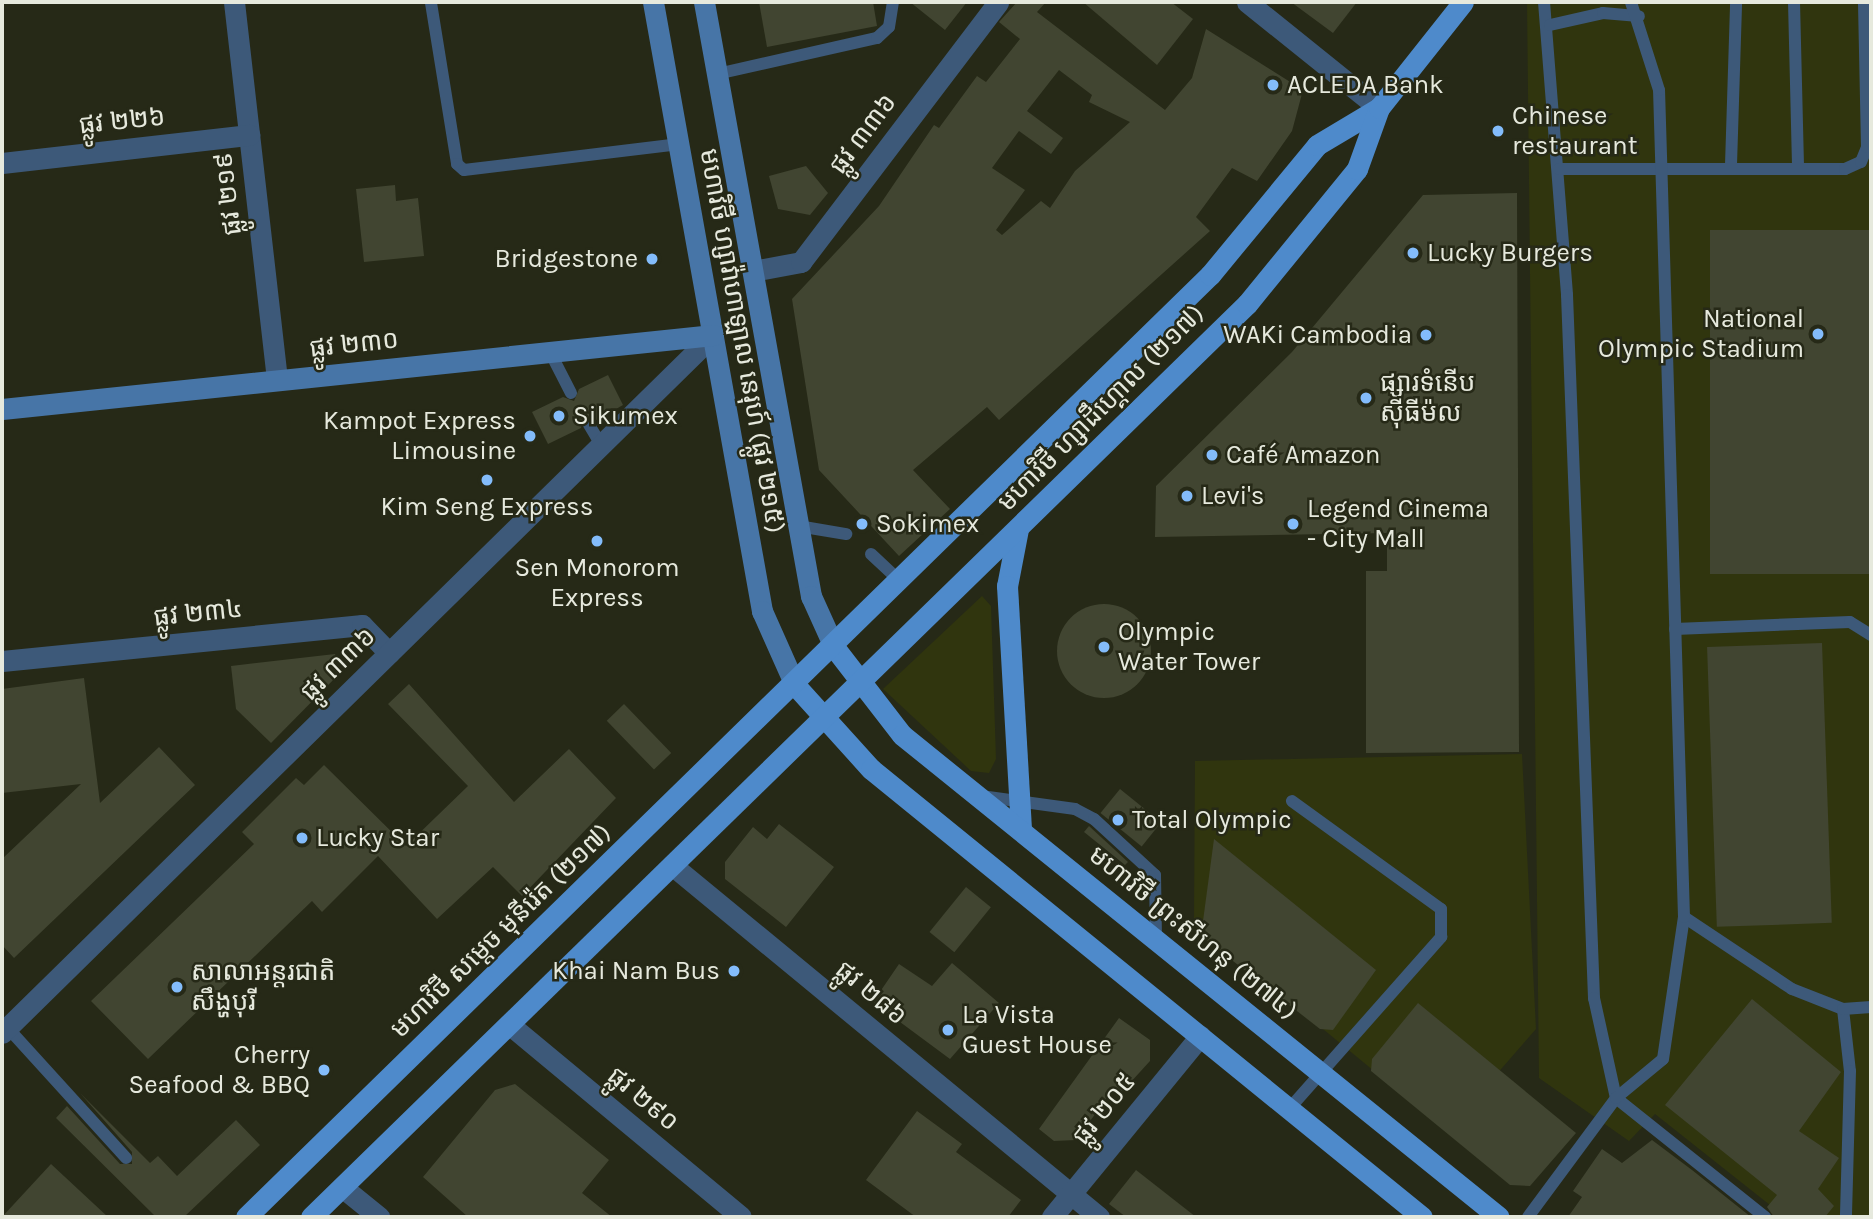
<!DOCTYPE html>
<html>
<head>
<meta charset="utf-8">
<style>
  body { margin:0 }
  #map { position:relative; width:1873px; height:1219px; overflow:hidden; background:#262917; font-family:Karla,"Noto Sans Khmer",sans-serif }
  div>[style] { position:absolute }
  .green>* { inset:0; background:#30350e }
  .building>* { inset:0; background:#414531; transform-origin:0 0 }
  .round { border-radius:50% }
  .lane>* { height:12px; margin:-6px; padding:0 6px; transform-origin:6px; border-radius:6px; background:#3d5979 }
  .street>* { height:21px; margin:-10.5px; padding:0 10.5px; transform-origin:10.5px; border-radius:10.5px; background:#3d5979 }
  .secondary>* { height:21px; margin:-10.5px; padding:0 10.5px; transform-origin:10.5px; border-radius:10.5px; background:#4775a7 }
  .primary>* { height:21px; margin:-10.5px; padding:0 10.5px; transform-origin:10.5px; border-radius:10.5px; background:#4e8acb }
  .dots>* { width:19px; height:19px; translate:-50% -50%; box-sizing:border-box; border:4px solid #262917; border-radius:50% }
  span { translate:-50% -50%; white-space:nowrap; text-align:center; line-height:1.15; -webkit-text-stroke:5px #262917; paint-order:stroke }
  .poi-label { font-size:26px; color:#e6e9dd }
  .left { translate:0 -50%; text-align:left }
  .right { translate:-100% -50%; text-align:right }
  .street-label { font-size:26px; color:#e6e9dd }
  .frame { position:absolute; inset:0; border:4px solid #e6e9dd; pointer-events:none }
</style>
</head>
<body>
<div id="map">
  <div class="green">
    <i style="clip-path:polygon(1527px 2px,1871px 2px,1871px 1217px,1785px 1217px,1655px 1114px,1629px 1141px,1539px 1078px)"></i>
    <i style="clip-path:polygon(982px 596px,991px 606px,996px 759px,989px 773px,971px 771px,883px 689px)"></i>
    <i style="clip-path:polygon(1522px 754px,1536px 1029px,1447px 1131px,1194px 923px,1195px 761px)"></i>
  </div>
  <div class="building">
    <i style="clip-path:polygon(759px 2px,873px 2px,877px 26px,767px 47px)"></i>
    <i style="clip-path:polygon(910px 2px,967px 2px,945px 30px)"></i>
    <i style="clip-path:polygon(evenodd,1017px 2px,1046px 2px,1037px 12px,1165px 110px,1192px 78px,1206px 29px,1303px 90px,1292px 131px,1257px 181px,1232px 168px,1196px 217px,1210px 231px,999px 420px,987px 407px,913px 470px,950px 509px,899px 556px,819px 470px,792px 299px,879px 206px,934px 125px,939px 128px,977px 76px,986px 82px,1020px 39px,999px 22px,1017px 2px,1059px 70px,1092px 95px,1089px 102px,1130px 122px,1075px 171px,1050px 208px,1041px 201px,1002px 235px,996px 230px,1025px 190px,992px 168px,1019px 131px,1051px 154px,1063px 138px,1027px 111px,1059px 70px)"></i>
    <i style="clip-path:polygon(1083px 2px,1171px 2px,1193px 19px,1157px 65px)"></i>
    <i style="clip-path:polygon(1291px 2px,1357px 2px,1333px 33px)"></i>
    <i style="clip-path:polygon(806px 166px,828px 193px,810px 215px,778px 209px,769px 176px)"></i>
    <i style="clip-path:polygon(395px 185px,396px 201px,418px 198px,424px 256px,364px 262px,356px 189px)"></i>
    <i style="clip-path:polygon(1517px 193px,1519px 752px,1366px 753px,1366px 571px,1387px 571px,1387px 533px,1155px 537px,1156px 486px,1292px 352px,1423px 195px)"></i>
    <i style="left:1871px;top:230px;width:344px;height:161px;rotate:90deg"></i>
    <i style="clip-path:polygon(608px 375px,623px 405px,597px 420px,584px 415px,581px 428px,548px 444px,532px 412px,563px 397px,574px 401px,579px 389px)"></i>
    <i class="round" style="left:1057px;top:604px;width:94px;height:94px"></i>
    <i style="left:1822px;top:643px;width:280px;height:115px;rotate:88deg"></i>
    <i style="clip-path:polygon(335px 654px,343px 670px,271px 743px,236px 709px,231px 666px)"></i>
    <i style="clip-path:polygon(84px 678px,100px 803px,159px 747px,195px 785px,14px 958px,2px 945px,2px 859px,81px 784px,2px 793px,2px 689px)"></i>
    <i style="clip-path:polygon(409px 684px,514px 802px,569px 749px,616px 798px,522px 896px,493px 867px,437px 919px,378px 856px,322px 912px,312px 901px,148px 1059px,91px 1001px,254px 844px,242px 832px,296px 778px,304px 785px,324px 765px,406px 846px,468px 786px,388px 704px)"></i>
    <i style="left:624px;top:704px;width:68px;height:24px;rotate:46deg"></i>
    <i style="left:1120px;top:789px;width:53px;height:31px;rotate:39deg"></i>
    <i style="clip-path:polygon(779px 824px,834px 867px,786px 927px,725px 879px,725px 862px,753px 827px,767px 839px)"></i>
    <i style="clip-path:polygon(1089px 826px,1128px 862px,1125px 865px,1084px 832px)"></i>
    <i style="clip-path:polygon(1214px 839px,1376px 970px,1333px 1030px,1320px 1029px,1201px 936px)"></i>
    <i style="left:966px;top:887px;width:32px;height:58px;rotate:39deg"></i>
    <i style="clip-path:polygon(952px 963px,999px 1003px,950px 1059px,873px 1002px,899px 964px,932px 986px)"></i>
    <i style="clip-path:polygon(1752px 999px,1841px 1072px,1799px 1131px,1839px 1158px,1818px 1189px,1834px 1206px,1825px 1217px,1774px 1217px,1767px 1207px,1777px 1195px,1665px 1105px)"></i>
    <i style="clip-path:polygon(1418px 1003px,1576px 1133px,1530px 1186px,1510px 1185px,1371px 1071px,1372px 1059px)"></i>
    <i style="clip-path:polygon(1119px 1018px,1150px 1040px,1150px 1061px,1119px 1095px,1113px 1090px,1076px 1140px,1054px 1141px,1039px 1129px)"></i>
    <i style="clip-path:polygon(515px 1084px,609px 1160px,582px 1193px,612px 1217px,468px 1217px,423px 1177px,495px 1090px)"></i>
    <i style="clip-path:polygon(80px 1093px,150px 1163px,158px 1156px,177px 1176px,236px 1120px,260px 1145px,184px 1217px,156px 1217px,56px 1118px,67px 1106px,120px 1164px,132px 1164px,132px 1152px)"></i>
    <i style="clip-path:polygon(917px 1111px,962px 1144px,956px 1152px,1021px 1200px,1008px 1217px,916px 1217px,866px 1180px)"></i>
    <i style="clip-path:polygon(1652px 1140px,1692px 1170px,1751px 1217px,1568px 1217px,1582px 1197px,1573px 1191px,1602px 1149px,1622px 1163px)"></i>
    <i style="clip-path:polygon(51px 1164px,108px 1217px,2px 1217px)"></i>
    <i style="clip-path:polygon(1136px 1170px,1196px 1217px,1126px 1217px,1109px 1204px)"></i>
  </div>
  <div class="lane">
    <i style="left:1544px;top:2px;width:294px;rotate:85.5deg"></i>
    <i style="left:1567px;top:295px;width:704px;rotate:87.8deg"></i>
    <i style="left:1594px;top:998px;width:102px;rotate:77.6deg"></i>
    <i style="left:1616px;top:1098px;width:191px;rotate:38.6deg"></i>
    <i style="left:1794px;top:2px;width:165px;rotate:88.6deg"></i>
    <i style="left:431px;top:3px;width:163px;rotate:80.8deg"></i>
    <i style="left:457px;top:164px;width:9px;rotate:41deg"></i>
    <i style="left:464px;top:170px;width:217px;rotate:-6.9deg"></i>
    <i style="left:1550px;top:25px;width:54px;rotate:-12.8deg"></i>
    <i style="left:1603px;top:13px;width:36px;rotate:5deg"></i>
    <i style="left:717px;top:74px;width:164px;rotate:-12.7deg"></i>
    <i style="left:877px;top:38px;width:16px;rotate:-43deg"></i>
    <i style="left:889px;top:27px;width:25px;rotate:-81deg"></i>
    <i style="left:1731px;top:165px;width:163px;rotate:-88.2deg"></i>
    <i style="left:1559px;top:169px;width:286px"></i>
    <i style="left:1845px;top:169px;width:17px;rotate:-24deg"></i>
    <i style="left:1861px;top:162px;width:16px;rotate:-68deg"></i>
    <i style="left:1867px;top:147px;width:145px;rotate:-91.2deg"></i>
    <i style="left:550px;top:352px;width:46px;rotate:62.9deg"></i>
    <i style="left:588px;top:423px;width:26px;rotate:59deg"></i>
    <i style="left:798px;top:526px;width:49px;rotate:9.5deg"></i>
    <i style="left:871px;top:554px;width:40px;rotate:43deg"></i>
    <i style="left:1675px;top:629px;width:175px;rotate:-2.3deg"></i>
    <i style="left:1850px;top:622px;width:25px;rotate:32deg"></i>
    <i style="left:981px;top:796px;width:95px;rotate:7.9deg"></i>
    <i style="left:1075px;top:809px;width:21px;rotate:28deg"></i>
    <i style="left:1094px;top:819px;width:83px;rotate:42.6deg"></i>
    <i style="left:1155px;top:875px;width:66px;rotate:89.1deg"></i>
    <i style="left:1684px;top:917px;width:130px;rotate:33.7deg"></i>
    <i style="left:1792px;top:989px;width:55px;rotate:21.4deg"></i>
    <i style="left:1843px;top:1009px;width:62px;rotate:83.6deg"></i>
    <i style="left:1850px;top:1071px;width:146px;rotate:91.6deg"></i>
    <i style="left:1843px;top:1009px;width:28px;rotate:-4deg"></i>
    <i style="left:7px;top:1027px;width:177px;rotate:47.7deg"></i>
    <i style="left:1289px;top:1109px;width:230px;rotate:-48.5deg"></i>
    <i style="left:1441px;top:937px;width:28px;rotate:-90deg"></i>
    <i style="left:1441px;top:909px;width:184px;rotate:-144.1deg"></i>
    <i style="left:1528px;top:1217px;width:148px;rotate:-53.5deg"></i>
    <i style="left:1616px;top:1098px;width:61px;rotate:-39.7deg"></i>
    <i style="left:1663px;top:1059px;width:144px;rotate:-81.6deg"></i>
    <i style="left:1684px;top:917px;width:827px;rotate:-91.73deg"></i>
    <i style="left:1659px;top:90px;width:92px;rotate:-107.7deg"></i>
  </div>
  <div class="street">
    <i style="left:234px;top:2px;width:380px;rotate:83.5deg"></i>
    <i style="left:1247px;top:2px;width:169px;rotate:38.8deg"></i>
    <i style="left:2px;top:163px;width:249px;rotate:-6.5deg"></i>
    <i style="left:753px;top:271px;width:49px;rotate:-10.6deg"></i>
    <i style="left:801px;top:262px;width:326px;rotate:-52.8deg"></i>
    <i style="left:2px;top:661px;width:362px;rotate:-5.7deg"></i>
    <i style="left:362px;top:625px;width:39px;rotate:46deg"></i>
    <i style="left:673px;top:866px;width:552px;rotate:39.49deg"></i>
    <i style="left:510px;top:1025px;width:300px;rotate:39.7deg"></i>
    <i style="left:2px;top:1033px;width:996px;rotate:-44.47deg"></i>
    <i style="left:342px;top:1187px;width:48px;rotate:39deg"></i>
    <i style="left:1052px;top:1217px;width:234px;rotate:-50.7deg"></i>
  </div>
  <div class="secondary">
    <i style="left:653px;top:2px;width:619px;rotate:79.85deg"></i>
    <i style="left:762px;top:611px;width:81px;rotate:66deg"></i>
    <i style="left:704px;top:2px;width:604px;rotate:79.79deg"></i>
    <i style="left:811px;top:596px;width:56px;rotate:65.7deg"></i>
    <i style="left:2px;top:409px;width:715px;rotate:-5.94deg"></i>
  </div>
  <div class="primary">
    <i style="left:1018px;top:529px;width:58px;rotate:100.9deg"></i>
    <i style="left:1007px;top:586px;width:242px;rotate:86.7deg"></i>
    <i style="left:834px;top:647px;width:111px;rotate:52.3deg"></i>
    <i style="left:902px;top:735px;width:767px;rotate:38.92deg"></i>
    <i style="left:795px;top:685px;width:113px;rotate:47.9deg"></i>
    <i style="left:871px;top:769px;width:710px;rotate:39.11deg"></i>
    <i style="left:246px;top:1217px;width:1348px;rotate:-44.34deg"></i>
    <i style="left:1210px;top:275px;width:168px;rotate:-50.5deg"></i>
    <i style="left:1317px;top:145px;width:72px;rotate:-30.8deg"></i>
    <i style="left:311px;top:1217px;width:1308px;rotate:-44.29deg"></i>
    <i style="left:1247px;top:304px;width:174px;rotate:-50.8deg"></i>
    <i style="left:1357px;top:169px;width:65px;rotate:-70.2deg"></i>
    <i style="left:1379px;top:108px;width:135px;rotate:-51.6deg"></i>
  </div>
  <div class="dots">
    <i style="left:1273px;top:85px;background:#83bcfb"></i>
    <i style="left:1498px;top:131px;background:#83bcfb"></i>
    <i style="left:1413px;top:253px;background:#83bcfb"></i>
    <i style="left:652px;top:259px;background:#83bcfb"></i>
    <i style="left:1818px;top:334px;background:#83bcfb"></i>
    <i style="left:1426px;top:335px;background:#83bcfb"></i>
    <i style="left:1366px;top:398px;background:#83bcfb"></i>
    <i style="left:559px;top:416px;background:#83bcfb"></i>
    <i style="left:530px;top:436px;background:#83bcfb"></i>
    <i style="left:1212px;top:455px;background:#83bcfb"></i>
    <i style="left:487px;top:480px;background:#83bcfb"></i>
    <i style="left:1187px;top:496px;background:#83bcfb"></i>
    <i style="left:862px;top:524px;background:#83bcfb"></i>
    <i style="left:1293px;top:524px;background:#83bcfb"></i>
    <i style="left:597px;top:541px;background:#83bcfb"></i>
    <i style="left:1104px;top:647px;background:#83bcfb"></i>
    <i style="left:1118px;top:820px;background:#83bcfb"></i>
    <i style="left:302px;top:838px;background:#83bcfb"></i>
    <i style="left:734px;top:971px;background:#83bcfb"></i>
    <i style="left:177px;top:987px;background:#83bcfb"></i>
    <i style="left:948px;top:1030px;background:#83bcfb"></i>
    <i style="left:324px;top:1070px;background:#83bcfb"></i>
  </div>
  <div class="poi-label">
    <span class="left" style="left:1287px;top:85px">ACLEDA Bank</span>
    <span class="left" style="left:1512px;top:131px">Chinese<br>restaurant</span>
    <span class="left" style="left:1427px;top:253px">Lucky Burgers</span>
    <span class="right" style="left:638px;top:259px">Bridgestone</span>
    <span class="right" style="left:1804px;top:334px">National<br>Olympic Stadium</span>
    <span class="right" style="left:1412px;top:335px">WAKi Cambodia</span>
    <span class="left" style="left:1380px;top:398px">ផ្សារទំនើប<br>ស៊ីធីម៉ល</span>
    <span class="left" style="left:573px;top:416px">Sikumex</span>
    <span class="right" style="left:516px;top:436px">Kampot Express<br>Limousine</span>
    <span class="left" style="left:1226px;top:455px">Café Amazon</span>
    <span class="left" style="left:1201px;top:496px">Levi's</span>
    <span style="left:487px;top:507px">Kim Seng Express</span>
    <span class="left" style="left:1307px;top:524px">Legend Cinema<br>- City Mall</span>
    <span class="left" style="left:876px;top:524px">Sokimex</span>
    <span style="left:597px;top:583px">Sen Monorom<br>Express</span>
    <span class="left" style="left:1118px;top:647px">Olympic<br>Water Tower</span>
    <span class="left" style="left:1132px;top:820px">Total Olympic</span>
    <span class="left" style="left:316px;top:838px">Lucky Star</span>
    <span class="right" style="left:720px;top:971px">Khai Nam Bus</span>
    <span class="left" style="left:191px;top:987px">សាលាអន្តរជាតិ<br>សឹង្ហបុរី</span>
    <span class="left" style="left:962px;top:1030px">La Vista<br>Guest House</span>
    <span class="right" style="left:310px;top:1070px">Cherry<br>Seafood &amp; BBQ</span>
  </div>
  <div class="street-label">
    <span style="left:122px;top:121px;rotate:-6deg">ផ្លូវ ២២៦</span>
    <span style="left:863px;top:134px;rotate:-53deg">ផ្លូវ ៣៣៦</span>
    <span style="left:228px;top:194px;rotate:-97deg">ផ្លូវ ២១៩</span>
    <span style="left:742px;top:341px;rotate:80deg">មហាវិថី ហ្សាវ៉ាហាឡាល នេរុហ៍ (ផ្លូវ ២១៥)</span>
    <span style="left:354px;top:344px;rotate:-6deg">ផ្លូវ ២៣០</span>
    <span style="left:1101px;top:408px;rotate:-45deg">មហាវិថី ហ្សាដឹហ្គោល (២១៧)</span>
    <span style="left:198px;top:613px;rotate:-6deg">ផ្លូវ ២៣៤</span>
    <span style="left:338px;top:664px;rotate:-44deg">ផ្លូវ ៣៣៦</span>
    <span style="left:501px;top:931px;rotate:-44deg">មហាវិថី សម្តេច មុនីរ៉េត (២១៧)</span>
    <span style="left:1193px;top:933px;rotate:39deg">មហាវិថី ព្រះសីហនុ (២៧៤)</span>
    <span style="left:871px;top:993px;rotate:40deg">ផ្លូវ ២៨៦</span>
    <span style="left:643px;top:1099px;rotate:40deg">ផ្លូវ ២៩០</span>
    <span style="left:1104px;top:1109px;rotate:-51deg">ផ្លូវ ២០៥</span>
  </div>
  <div class="frame"></div>
</div>
</body>
</html>
